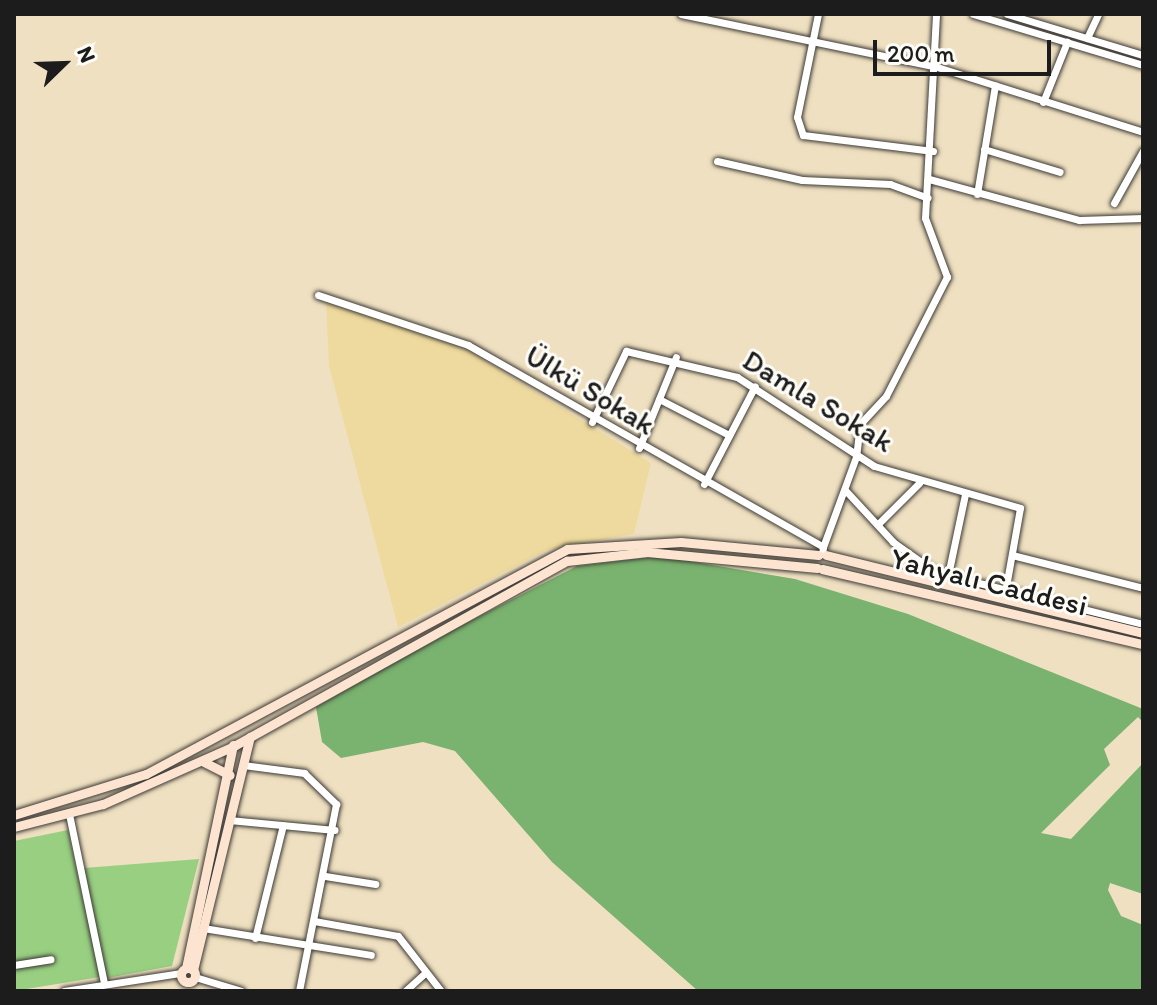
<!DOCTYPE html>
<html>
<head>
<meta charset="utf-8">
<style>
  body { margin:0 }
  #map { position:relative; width:1157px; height:1005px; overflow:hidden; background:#efe0c1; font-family:Itim,sans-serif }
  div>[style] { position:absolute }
  .green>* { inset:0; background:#98cf81 }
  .forest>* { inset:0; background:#7ab26f }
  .sand>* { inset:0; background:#eeda9e }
  .roads { filter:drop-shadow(0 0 2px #3c3935) drop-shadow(0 0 2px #3c3935) }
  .street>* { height:7px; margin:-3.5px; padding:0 3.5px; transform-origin:3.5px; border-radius:3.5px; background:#fff }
  .secondary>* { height:9px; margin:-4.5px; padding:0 4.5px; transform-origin:4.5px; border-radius:4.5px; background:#fde4d1 }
  .secondary>.ring { margin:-4.5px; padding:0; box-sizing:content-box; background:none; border:9px solid #fde4d1; border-radius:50% }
  span { translate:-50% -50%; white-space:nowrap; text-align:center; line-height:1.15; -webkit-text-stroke:6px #fdfcf7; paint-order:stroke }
  .street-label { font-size:30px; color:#1c1c1c }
  .frame { position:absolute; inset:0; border:16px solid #1c1c1c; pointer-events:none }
  .north { position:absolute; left:24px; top:24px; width:80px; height:80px; -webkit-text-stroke:6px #fdfcf7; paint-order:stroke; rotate:67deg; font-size:22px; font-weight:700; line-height:32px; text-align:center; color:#1c1c1c }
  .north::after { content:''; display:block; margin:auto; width:28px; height:36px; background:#1c1c1c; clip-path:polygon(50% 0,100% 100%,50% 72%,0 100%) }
  .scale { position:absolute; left:873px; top:40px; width:178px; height:36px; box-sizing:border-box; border:4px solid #1c1c1c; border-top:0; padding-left:10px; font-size:24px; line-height:28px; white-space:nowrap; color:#1c1c1c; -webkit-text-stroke:6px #fdfcf7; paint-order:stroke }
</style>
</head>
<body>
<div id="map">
  <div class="green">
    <i style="clip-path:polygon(68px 830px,100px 977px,14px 991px,14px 841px)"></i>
    <i style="clip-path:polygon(199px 859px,172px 966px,107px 978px,84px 868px)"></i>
  </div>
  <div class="forest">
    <i style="clip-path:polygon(659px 556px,795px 579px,908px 614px,1143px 709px,1143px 722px,1138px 717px,1104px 749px,1110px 765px,1041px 833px,1071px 839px,1143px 763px,1143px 894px,1110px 883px,1108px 890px,1121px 916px,1143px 925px,1143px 991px,698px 991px,552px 862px,455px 751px,423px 742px,341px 758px,322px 742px,316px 707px,437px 638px,577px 566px)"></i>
  </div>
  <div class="sand">
    <i style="clip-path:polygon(326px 300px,464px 348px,651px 463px,634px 534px,547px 550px,398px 627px,329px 366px)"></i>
  </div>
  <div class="roads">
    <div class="street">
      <i style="left:681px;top:14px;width:261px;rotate:11.7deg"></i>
      <i style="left:937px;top:67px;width:216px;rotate:17.5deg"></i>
      <i style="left:818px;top:14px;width:105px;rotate:101.5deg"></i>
      <i style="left:797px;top:117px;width:19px;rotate:72deg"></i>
      <i style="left:803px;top:135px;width:131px;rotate:7deg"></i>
      <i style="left:973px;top:14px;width:177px;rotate:16.7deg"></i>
      <i style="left:1007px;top:14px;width:142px;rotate:16.8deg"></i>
      <i style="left:1087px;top:38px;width:26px;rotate:-65deg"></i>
      <i style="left:1043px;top:102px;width:65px;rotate:-68.2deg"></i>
      <i style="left:984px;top:149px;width:79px;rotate:16.8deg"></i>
      <i style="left:717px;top:161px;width:87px;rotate:12.6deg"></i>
      <i style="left:802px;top:180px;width:88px;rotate:2.6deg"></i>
      <i style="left:890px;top:184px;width:40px;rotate:20.2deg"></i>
      <i style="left:929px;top:179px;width:156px;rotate:15.3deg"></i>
      <i style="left:1079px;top:220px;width:64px;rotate:-1.8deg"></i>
      <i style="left:977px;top:194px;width:110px;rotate:-80.6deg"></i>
      <i style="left:1114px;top:203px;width:60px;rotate:-60.9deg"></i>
      <i style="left:318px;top:295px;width:158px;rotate:18.4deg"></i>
      <i style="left:468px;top:345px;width:408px;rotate:29.6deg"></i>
      <i style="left:823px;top:547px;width:7px;rotate:98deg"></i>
      <i style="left:659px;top:399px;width:79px;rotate:27.2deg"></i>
      <i style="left:592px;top:422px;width:79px;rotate:-64.4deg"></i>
      <i style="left:626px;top:351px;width:114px;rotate:13.2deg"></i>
      <i style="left:737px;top:377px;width:163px;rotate:33deg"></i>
      <i style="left:874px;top:466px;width:152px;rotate:16deg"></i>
      <i style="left:1020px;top:508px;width:91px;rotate:100.1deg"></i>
      <i style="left:639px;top:448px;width:98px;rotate:-67.9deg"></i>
      <i style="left:704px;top:484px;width:110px;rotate:-62.5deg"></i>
      <i style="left:846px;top:491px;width:69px;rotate:47.3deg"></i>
      <i style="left:893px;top:542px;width:52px;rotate:35.5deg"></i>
      <i style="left:935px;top:572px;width:214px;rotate:14deg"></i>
      <i style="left:879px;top:523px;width:57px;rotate:-45deg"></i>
      <i style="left:823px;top:547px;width:96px;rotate:-69.9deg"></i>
      <i style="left:856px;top:457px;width:33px;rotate:-83deg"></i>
      <i style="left:860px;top:424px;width:38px;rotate:-47deg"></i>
      <i style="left:886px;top:396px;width:134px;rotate:-62.9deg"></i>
      <i style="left:947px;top:277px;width:63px;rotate:-110.4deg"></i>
      <i style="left:925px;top:218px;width:204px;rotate:-86.9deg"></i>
      <i style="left:1012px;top:555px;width:135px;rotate:14.1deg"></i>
      <i style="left:948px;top:575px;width:83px;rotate:-78.1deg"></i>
      <i style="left:243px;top:765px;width:62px;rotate:7.5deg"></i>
      <i style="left:304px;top:773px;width:45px;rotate:44.1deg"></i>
      <i style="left:336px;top:804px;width:191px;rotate:101.2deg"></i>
      <i style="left:69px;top:814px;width:173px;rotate:78.3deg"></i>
      <i style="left:229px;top:820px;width:106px;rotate:5.4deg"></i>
      <i style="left:325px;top:876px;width:51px;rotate:9.1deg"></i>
      <i style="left:314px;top:921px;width:85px;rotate:10.1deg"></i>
      <i style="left:398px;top:936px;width:70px;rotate:52deg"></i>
      <i style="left:203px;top:928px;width:170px;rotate:9.1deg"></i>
      <i style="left:255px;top:938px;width:116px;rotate:-76.1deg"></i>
      <i style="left:14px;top:965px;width:37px;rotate:-9deg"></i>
      <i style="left:195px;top:977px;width:48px;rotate:16.9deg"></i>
      <i style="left:64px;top:991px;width:117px;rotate:-8.8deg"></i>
      <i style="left:405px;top:991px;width:25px;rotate:-42deg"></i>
    </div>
    <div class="secondary">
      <i style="left:826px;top:555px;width:326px;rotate:13.8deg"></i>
      <i style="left:822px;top:569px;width:330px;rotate:13.2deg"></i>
      <i style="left:202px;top:761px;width:31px;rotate:27deg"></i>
      <i style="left:14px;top:815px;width:138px;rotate:-17.3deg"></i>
      <i style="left:146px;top:774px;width:477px;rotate:-28.1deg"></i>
      <i style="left:567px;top:549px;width:114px;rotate:-3.5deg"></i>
      <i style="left:681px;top:542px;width:138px;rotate:5.4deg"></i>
      <i style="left:14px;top:827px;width:92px;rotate:-14.5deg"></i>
      <i style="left:103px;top:804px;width:143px;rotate:-23.9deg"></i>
      <i style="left:234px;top:746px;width:381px;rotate:-29.1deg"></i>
      <i style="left:567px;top:561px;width:81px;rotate:-6.4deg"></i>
      <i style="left:647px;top:552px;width:171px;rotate:5.4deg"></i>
      <i class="ring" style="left:181px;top:968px;width:5px;height:5px"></i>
      <i style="left:186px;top:968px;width:228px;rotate:-78.1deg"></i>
      <i style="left:193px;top:970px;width:240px;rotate:-76.3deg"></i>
    </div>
  </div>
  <div class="street-label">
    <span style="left:590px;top:390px;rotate:31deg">Ülkü Sokak</span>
    <span style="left:818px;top:401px;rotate:31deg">Damla Sokak</span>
    <span style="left:989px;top:582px;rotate:14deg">Yahyalı Caddesi</span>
  </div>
  <div class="frame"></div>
  <div class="north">N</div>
  <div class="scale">200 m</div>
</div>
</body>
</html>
